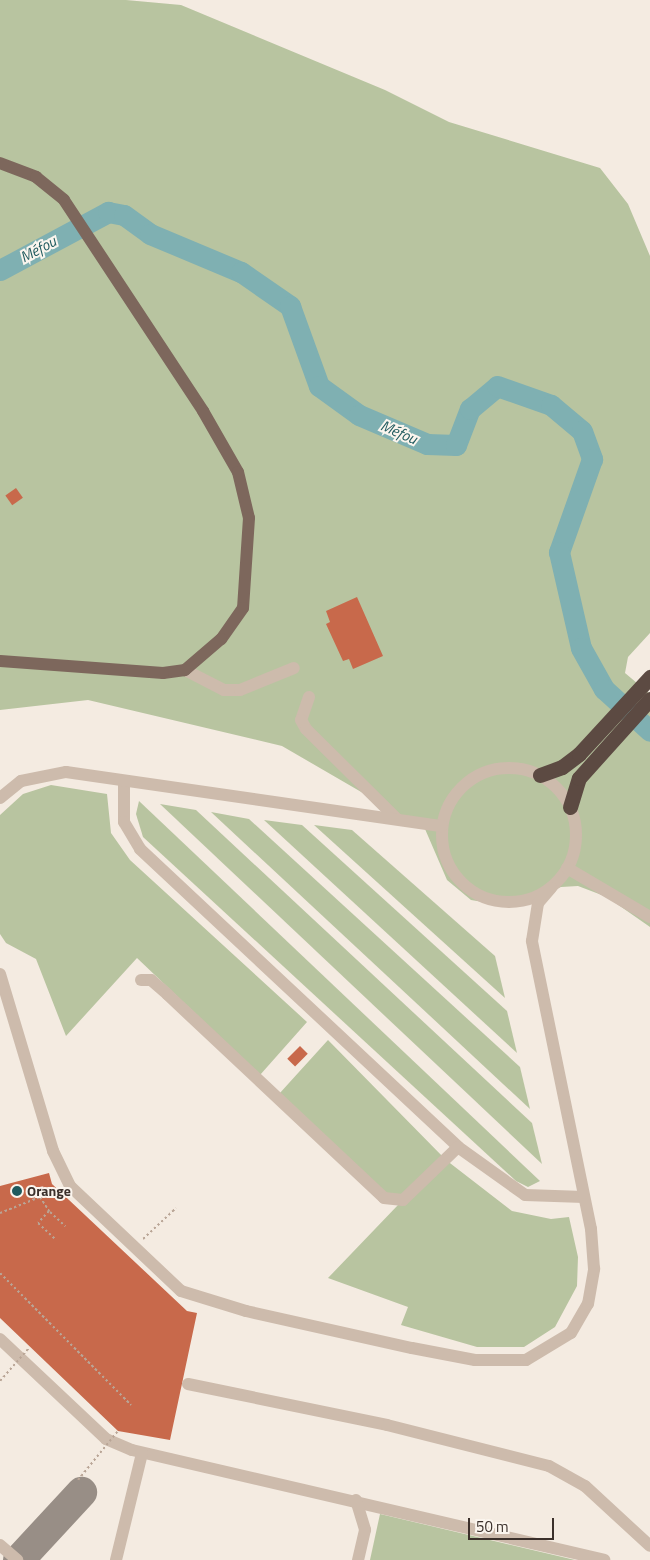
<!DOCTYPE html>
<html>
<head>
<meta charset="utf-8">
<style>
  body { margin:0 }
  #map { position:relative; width:650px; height:1560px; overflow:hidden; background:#f4ebe1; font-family:"Titillium Web",sans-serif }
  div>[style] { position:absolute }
  .green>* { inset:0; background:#b8c4a0 }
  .river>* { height:21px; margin:-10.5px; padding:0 10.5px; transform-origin:10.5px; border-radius:10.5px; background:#7fb0b2 }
  .taxiway>* { height:31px; margin:-15.5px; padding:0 15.5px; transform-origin:15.5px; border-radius:15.5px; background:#988e86 }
  .building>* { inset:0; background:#c8694b; transform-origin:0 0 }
  .path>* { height:2px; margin-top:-1px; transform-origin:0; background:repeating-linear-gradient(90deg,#b9a596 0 2.5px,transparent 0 5px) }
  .minor>* { height:12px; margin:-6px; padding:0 6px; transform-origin:6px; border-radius:6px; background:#cdbbac }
  .minor>.ring { margin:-6px; padding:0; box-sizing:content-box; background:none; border:12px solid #cdbbac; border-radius:50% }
  .major>* { height:12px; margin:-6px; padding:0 6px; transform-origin:6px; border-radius:6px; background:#7d675c }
  .highway>* { height:15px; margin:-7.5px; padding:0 7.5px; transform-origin:7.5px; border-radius:7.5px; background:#5c4a42 }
  .path-bridge>* { height:2px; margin-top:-1px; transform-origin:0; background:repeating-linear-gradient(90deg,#b9a596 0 2.5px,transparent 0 5px) }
  .dots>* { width:14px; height:14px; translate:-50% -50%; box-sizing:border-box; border:2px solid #fbf5ee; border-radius:50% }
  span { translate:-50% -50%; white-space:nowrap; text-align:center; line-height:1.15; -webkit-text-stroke:4px #fbf5ee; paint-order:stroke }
  .poi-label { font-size:14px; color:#3b302b; font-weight:700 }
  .left { translate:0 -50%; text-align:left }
  .water-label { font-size:15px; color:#1f5a5e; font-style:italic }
  .scale { position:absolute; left:468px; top:1518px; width:86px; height:22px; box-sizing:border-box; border:2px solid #3b302b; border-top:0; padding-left:6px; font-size:15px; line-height:18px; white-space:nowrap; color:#3b302b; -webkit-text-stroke:4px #fbf5ee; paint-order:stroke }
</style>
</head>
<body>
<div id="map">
  <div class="green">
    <i style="clip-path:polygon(0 0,126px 0,181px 5px,385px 90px,449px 122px,600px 168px,628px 204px,650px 256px,650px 633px,628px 657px,625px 673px,650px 694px,650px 927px,607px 897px,578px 886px,561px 887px,513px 907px,471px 900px,447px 880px,425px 829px,282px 746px,88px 700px,0 710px)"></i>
    <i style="clip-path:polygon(51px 785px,107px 794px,111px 833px,130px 860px,307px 1022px,260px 1075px,137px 958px,66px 1036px,36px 959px,6px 943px,0 934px,0 815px,23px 794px)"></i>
    <i style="clip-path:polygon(139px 801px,540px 1181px,528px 1187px,516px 1181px,143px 837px,136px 814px)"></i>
    <i style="clip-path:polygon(160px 804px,196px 810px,532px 1123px,542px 1164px)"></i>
    <i style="clip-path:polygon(211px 812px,249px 819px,520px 1067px,530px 1109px)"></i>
    <i style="clip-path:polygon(264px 820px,302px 825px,507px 1011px,517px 1053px)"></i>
    <i style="clip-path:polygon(314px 825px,352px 830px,495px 956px,505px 998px)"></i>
    <i style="clip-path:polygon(328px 1040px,446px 1160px,512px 1211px,551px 1219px,569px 1217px,578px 1257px,577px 1286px,555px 1327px,524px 1347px,477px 1347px,401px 1325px,408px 1307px,328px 1278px,398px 1205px,279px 1094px)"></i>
    <i style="clip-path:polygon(380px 1514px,575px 1560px,370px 1560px)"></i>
  </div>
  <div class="river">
    <i style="left:0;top:270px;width:123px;rotate:-28.2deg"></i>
    <i style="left:108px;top:212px;width:16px;rotate:11deg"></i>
    <i style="left:124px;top:215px;width:32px;rotate:36deg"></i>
    <i style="left:150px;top:234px;width:99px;rotate:22.7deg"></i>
    <i style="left:241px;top:272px;width:60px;rotate:34.8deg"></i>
    <i style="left:290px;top:306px;width:85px;rotate:70.1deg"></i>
    <i style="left:319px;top:386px;width:49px;rotate:35.9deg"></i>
    <i style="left:359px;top:415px;width:74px;rotate:23.1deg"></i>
    <i style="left:427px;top:444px;width:29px;rotate:2deg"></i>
    <i style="left:456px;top:445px;width:39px;rotate:-69deg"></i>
    <i style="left:470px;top:409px;width:35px;rotate:-40deg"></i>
    <i style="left:497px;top:386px;width:57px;rotate:19.4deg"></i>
    <i style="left:551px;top:405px;width:40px;rotate:40deg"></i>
    <i style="left:582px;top:431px;width:30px;rotate:70deg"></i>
    <i style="left:592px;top:459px;width:99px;rotate:109.5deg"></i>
    <i style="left:559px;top:552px;width:98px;rotate:77.1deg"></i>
    <i style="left:581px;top:648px;width:47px;rotate:60.7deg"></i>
    <i style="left:604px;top:689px;width:62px;rotate:42.4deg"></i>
  </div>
  <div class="taxiway">
    <i style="left:18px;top:1560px;width:93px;rotate:-47.2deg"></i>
  </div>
  <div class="building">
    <i style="left:16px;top:488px;width:12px;height:13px;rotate:55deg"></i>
    <i style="clip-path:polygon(357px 597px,383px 656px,353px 669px,349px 659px,343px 661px,326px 624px,330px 622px,326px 611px)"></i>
    <i style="left:300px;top:1046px;width:11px;height:18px;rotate:45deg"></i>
    <i style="clip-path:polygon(49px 1173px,52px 1184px,187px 1311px,197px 1313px,170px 1440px,118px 1431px,0 1318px,0 1186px)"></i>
  </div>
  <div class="path">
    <i style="left:50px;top:1212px;width:21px;rotate:43deg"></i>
    <i style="left:0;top:1213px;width:43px;rotate:-21.8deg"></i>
    <i style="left:40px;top:1197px;width:17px;rotate:57deg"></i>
    <i style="left:49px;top:1211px;width:16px;rotate:133deg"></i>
    <i style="left:38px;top:1223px;width:23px;rotate:43deg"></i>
    <i style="left:143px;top:1239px;width:45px;rotate:-43.2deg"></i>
    <i style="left:0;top:1273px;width:186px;rotate:45.2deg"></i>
  </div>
  <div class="minor">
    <i style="left:185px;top:670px;width:44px;rotate:27.1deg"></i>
    <i style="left:224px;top:690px;width:16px"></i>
    <i style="left:240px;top:690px;width:58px;rotate:-22.2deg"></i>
    <i style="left:309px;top:697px;width:24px;rotate:109deg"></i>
    <i style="left:301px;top:720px;width:10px;rotate:61deg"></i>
    <i style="left:306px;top:729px;width:128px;rotate:44.7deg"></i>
    <i class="ring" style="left:442px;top:768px;width:122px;height:122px"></i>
    <i style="left:124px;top:781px;width:41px;rotate:90deg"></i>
    <i style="left:124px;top:822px;width:31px;rotate:59deg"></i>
    <i style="left:140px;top:849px;width:436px;rotate:43.1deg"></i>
    <i style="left:458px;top:1147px;width:82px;rotate:35.6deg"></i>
    <i style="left:525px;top:1195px;width:59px;rotate:1.9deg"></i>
    <i style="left:0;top:798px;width:27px;rotate:-39deg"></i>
    <i style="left:21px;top:781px;width:46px;rotate:-11.3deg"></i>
    <i style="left:66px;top:772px;width:380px;rotate:8.2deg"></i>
    <i style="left:567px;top:868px;width:96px;rotate:30.6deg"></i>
    <i style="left:0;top:974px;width:185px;rotate:73.3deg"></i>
    <i style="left:53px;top:1151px;width:39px;rotate:64deg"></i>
    <i style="left:70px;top:1186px;width:153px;rotate:43.4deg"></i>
    <i style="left:181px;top:1291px;width:68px;rotate:17.1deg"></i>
    <i style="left:246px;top:1311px;width:170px;rotate:12.6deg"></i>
    <i style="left:412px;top:1348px;width:64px;rotate:10.8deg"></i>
    <i style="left:475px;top:1360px;width:51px"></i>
    <i style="left:526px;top:1360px;width:52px;rotate:-31deg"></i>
    <i style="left:571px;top:1333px;width:34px;rotate:-60deg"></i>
    <i style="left:588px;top:1304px;width:36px;rotate:-80deg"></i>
    <i style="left:594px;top:1269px;width:40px;rotate:-94.3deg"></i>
    <i style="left:591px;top:1229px;width:294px;rotate:-101.6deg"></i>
    <i style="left:532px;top:941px;width:38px;rotate:-81deg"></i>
    <i style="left:538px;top:903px;width:20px;rotate:-49deg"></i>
    <i style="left:141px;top:980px;width:10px"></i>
    <i style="left:151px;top:980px;width:23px;rotate:41deg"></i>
    <i style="left:168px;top:995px;width:296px;rotate:43.2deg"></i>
    <i style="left:384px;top:1198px;width:19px;rotate:6deg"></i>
    <i style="left:403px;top:1200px;width:76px;rotate:-43.9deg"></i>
    <i style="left:0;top:1339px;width:146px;rotate:43.3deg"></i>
    <i style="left:106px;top:1439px;width:28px;rotate:23deg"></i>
    <i style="left:132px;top:1450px;width:485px;rotate:13.1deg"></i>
    <i style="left:188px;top:1384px;width:203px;rotate:11.6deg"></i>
    <i style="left:387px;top:1425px;width:167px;rotate:14.2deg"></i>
    <i style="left:549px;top:1466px;width:41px;rotate:29.1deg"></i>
    <i style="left:585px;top:1486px;width:88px;rotate:42.7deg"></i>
    <i style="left:356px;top:1500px;width:31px;rotate:73deg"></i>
    <i style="left:365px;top:1530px;width:31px;rotate:103deg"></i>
    <i style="left:0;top:1545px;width:23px;rotate:41deg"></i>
    <i style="left:116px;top:1560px;width:110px;rotate:-76.3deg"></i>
  </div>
  <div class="major">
    <i style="left:0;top:163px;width:39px;rotate:21deg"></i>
    <i style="left:36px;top:177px;width:36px;rotate:39deg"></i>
    <i style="left:64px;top:200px;width:253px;rotate:56.6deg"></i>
    <i style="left:203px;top:411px;width:70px;rotate:60.2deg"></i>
    <i style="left:238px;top:472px;width:47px;rotate:76.6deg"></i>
    <i style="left:249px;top:518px;width:90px;rotate:93.8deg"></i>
    <i style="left:243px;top:608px;width:38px;rotate:125deg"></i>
    <i style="left:221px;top:639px;width:48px;rotate:139.3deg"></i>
    <i style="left:185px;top:670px;width:22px;rotate:172deg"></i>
    <i style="left:163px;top:673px;width:163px;rotate:-175.8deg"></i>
  </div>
  <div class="highway">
    <i style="left:540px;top:775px;width:23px;rotate:-20deg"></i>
    <i style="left:562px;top:767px;width:21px;rotate:-37deg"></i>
    <i style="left:579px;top:754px;width:105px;rotate:-47.3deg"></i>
    <i style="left:570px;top:807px;width:30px;rotate:-73deg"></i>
    <i style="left:579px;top:778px;width:106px;rotate:-48.1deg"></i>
  </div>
  <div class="path-bridge">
    <i style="left:0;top:1381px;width:44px;rotate:-48.7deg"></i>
    <i style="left:78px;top:1480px;width:63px;rotate:-50.8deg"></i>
  </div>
  <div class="dots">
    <i style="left:17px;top:1191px;background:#1f5a5e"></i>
  </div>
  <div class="poi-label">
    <span class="left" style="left:27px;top:1191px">Orange</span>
  </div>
  <div class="water-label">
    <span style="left:38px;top:249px;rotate:-28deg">Méfou</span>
    <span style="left:399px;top:432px;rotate:24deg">Méfou</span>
  </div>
  <div class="scale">50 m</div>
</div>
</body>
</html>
